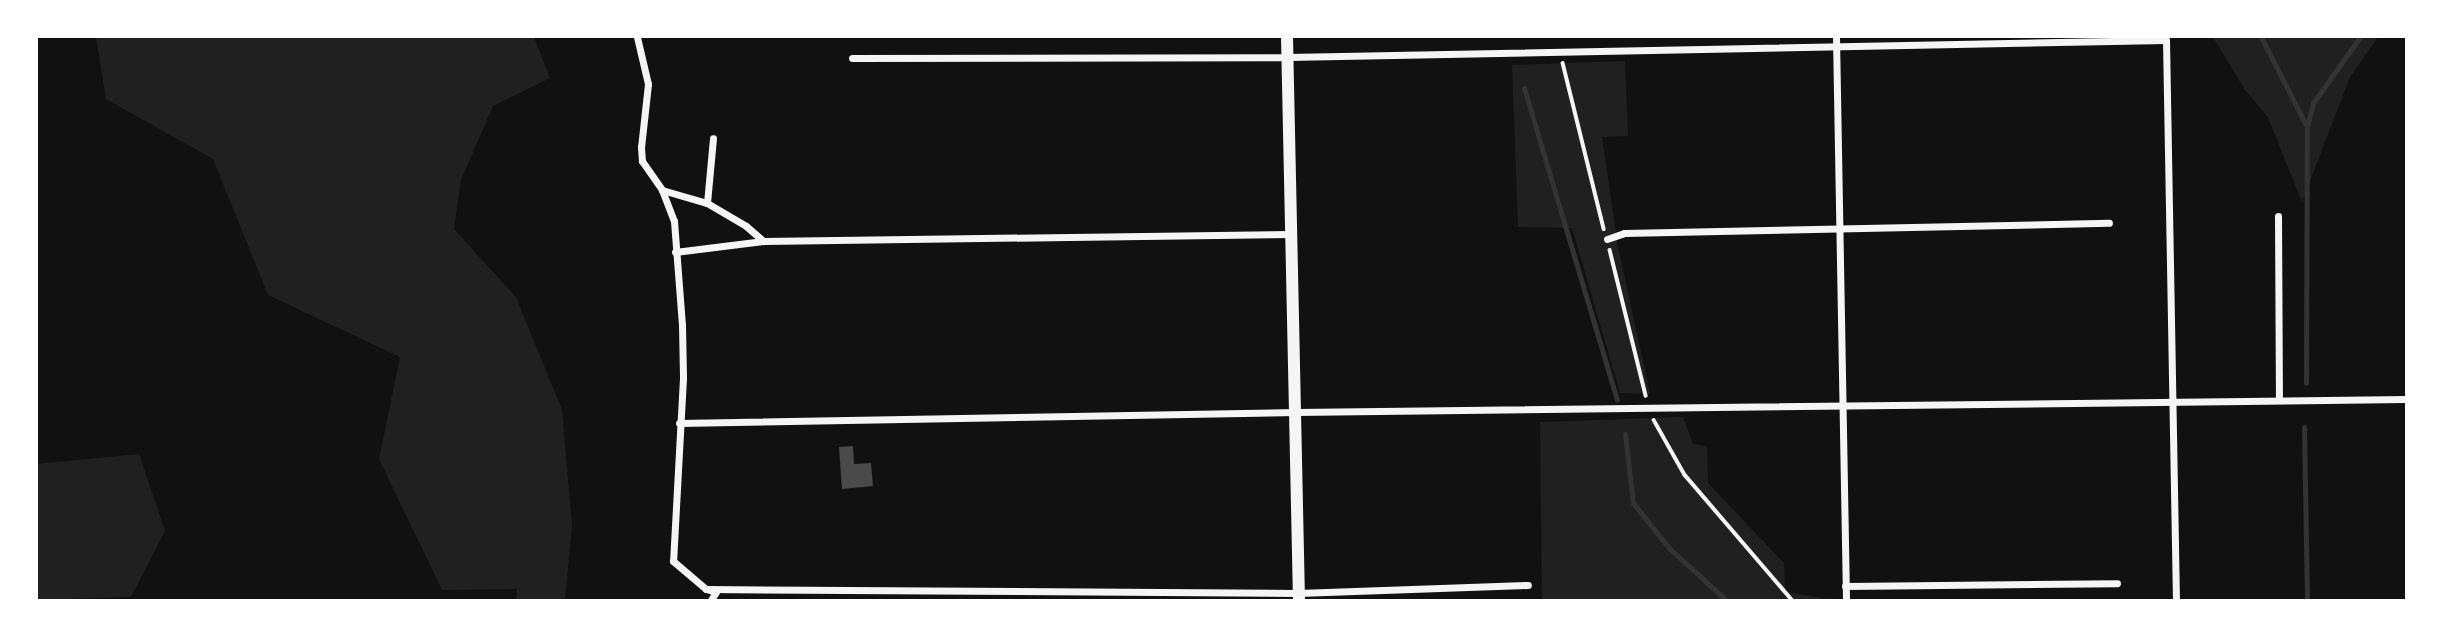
<!DOCTYPE html>
<html>
<head>
<meta charset="utf-8">
<style>
  body { margin:0 }
  #map { position:relative; width:2443px; height:637px; overflow:hidden; background:#111; font-family:"PT Sans",sans-serif }
  div>[style] { position:absolute }
  .green>* { inset:0; background:#202020 }
  .stream>* { height:5px; margin:-2.5px; padding:0 2.5px; transform-origin:2.5px; border-radius:2.5px; background:#333 }
  .building>* { inset:0; background:#4a4a4a }
  .path>* { height:3.5px; margin:-1.75px; padding:0 1.75px; transform-origin:1.75px; border-radius:1.75px; background:#f5f5f5 }
  .minor>* { height:7px; margin:-3.5px; padding:0 3.5px; transform-origin:3.5px; border-radius:3.5px; background:#f5f5f5 }
  .tertiary>* { height:12px; margin:-6px; padding:0 6px; transform-origin:6px; border-radius:6px; background:#f5f5f5 }
  span { translate:-50% -50%; white-space:nowrap; text-align:center; line-height:1.15; -webkit-text-stroke:6px #fff; paint-order:stroke }
  .frame { position:absolute; inset:0; border:38px solid #fff; pointer-events:none }
</style>
</head>
<body>
<div id="map">
  <div class="green">
    <i style="clip-path:polygon(96px 37px,534px 37px,550px 78px,493px 106px,461px 180px,454px 229px,516px 297px,562px 410px,572px 525px,565px 600px,516px 600px,517px 589px,442px 590px,379px 459px,400px 357px,268px 295px,213px 159px,106px 99px)"></i>
    <i style="clip-path:polygon(2213px 37px,2378px 37px,2350px 77px,2302px 202px,2268px 117px,2245px 90px)"></i>
    <i style="clip-path:polygon(1625px 61px,1628px 136px,1602px 137px,1618px 246px,1650px 394px,1620px 393px,1572px 228px,1518px 227px,1512px 65px)"></i>
    <i style="clip-path:polygon(1683px 417px,1693px 444px,1707px 446px,1708px 483px,1784px 563px,1785px 592px,1834px 600px,1542px 600px,1540px 422px)"></i>
    <i style="clip-path:polygon(139px 454px,165px 531px,131px 597px,37px 600px,37px 464px)"></i>
  </div>
  <div class="stream">
    <i style="left:2261px;top:37px;width:101px;rotate:62.9deg"></i>
    <i style="left:1524px;top:88px;width:325px;rotate:73.4deg"></i>
    <i style="left:2306px;top:383px;width:256px;rotate:-89.8deg"></i>
    <i style="left:2307px;top:127px;width:25px;rotate:-76deg"></i>
    <i style="left:2313px;top:103px;width:81px;rotate:-54.5deg"></i>
    <i style="left:2304px;top:427px;width:173px;rotate:89deg"></i>
    <i style="left:1625px;top:434px;width:69px;rotate:83.4deg"></i>
    <i style="left:1633px;top:503px;width:58px;rotate:51.3deg"></i>
    <i style="left:1669px;top:548px;width:77px;rotate:42.4deg"></i>
  </div>
  <div class="building">
    <i style="clip-path:polygon(853px 446px,854px 464px,871px 463px,873px 486px,842px 489px,839px 447px)"></i>
  </div>
  <div class="path">
    <i style="left:1563px;top:63px;width:171px;rotate:76.1deg"></i>
    <i style="left:1610px;top:250px;width:150px;rotate:76.1deg"></i>
    <i style="left:1654px;top:420px;width:63px;rotate:60.6deg"></i>
    <i style="left:1685px;top:475px;width:165px;rotate:49.4deg"></i>
  </div>
  <div class="minor">
    <i style="left:637px;top:37px;width:48px;rotate:76.8deg"></i>
    <i style="left:648px;top:84px;width:63px;rotate:96.3deg"></i>
    <i style="left:641px;top:147px;width:14px;rotate:86deg"></i>
    <i style="left:642px;top:161px;width:35px;rotate:55deg"></i>
    <i style="left:662px;top:190px;width:33px;rotate:69deg"></i>
    <i style="left:674px;top:221px;width:104px;rotate:85.6deg"></i>
    <i style="left:682px;top:325px;width:53px;rotate:88.9deg"></i>
    <i style="left:683px;top:378px;width:183px;rotate:93.1deg"></i>
    <i style="left:673px;top:561px;width:43px;rotate:40.3deg"></i>
    <i style="left:706px;top:589px;width:10px;rotate:17deg"></i>
    <i style="left:716px;top:592px;width:9px;rotate:122deg"></i>
    <i style="left:1836px;top:37px;width:563px;rotate:88.98deg"></i>
    <i style="left:852px;top:58px;width:436px;rotate:-0.1deg"></i>
    <i style="left:1288px;top:57px;width:878px;rotate:-1.11deg"></i>
    <i style="left:2166px;top:40px;width:560px;rotate:88.98deg"></i>
    <i style="left:662px;top:190px;width:47px;rotate:16.1deg"></i>
    <i style="left:707px;top:203px;width:45px;rotate:30.5deg"></i>
    <i style="left:746px;top:226px;width:23px;rotate:41deg"></i>
    <i style="left:707px;top:203px;width:65px;rotate:-84.7deg"></i>
    <i style="left:2278px;top:216px;width:184px;rotate:89.7deg"></i>
    <i style="left:1607px;top:239px;width:18px;rotate:-19deg"></i>
    <i style="left:1624px;top:233px;width:485px;rotate:-1.2deg"></i>
    <i style="left:675px;top:252px;width:89px;rotate:-7.1deg"></i>
    <i style="left:763px;top:241px;width:527px;rotate:-0.76deg"></i>
    <i style="left:679px;top:423px;width:617px;rotate:-1.02deg"></i>
    <i style="left:1296px;top:412px;width:1110px;rotate:-0.67deg"></i>
    <i style="left:1845px;top:586px;width:272px;rotate:-0.6deg"></i>
    <i style="left:706px;top:589px;width:592px;rotate:0.39deg"></i>
    <i style="left:1298px;top:593px;width:230px;rotate:-2deg"></i>
  </div>
  <div class="tertiary">
    <i style="left:1287px;top:37px;width:563px;rotate:88.78deg"></i>
  </div>
  <div class="frame"></div>
</div>
</body>
</html>
